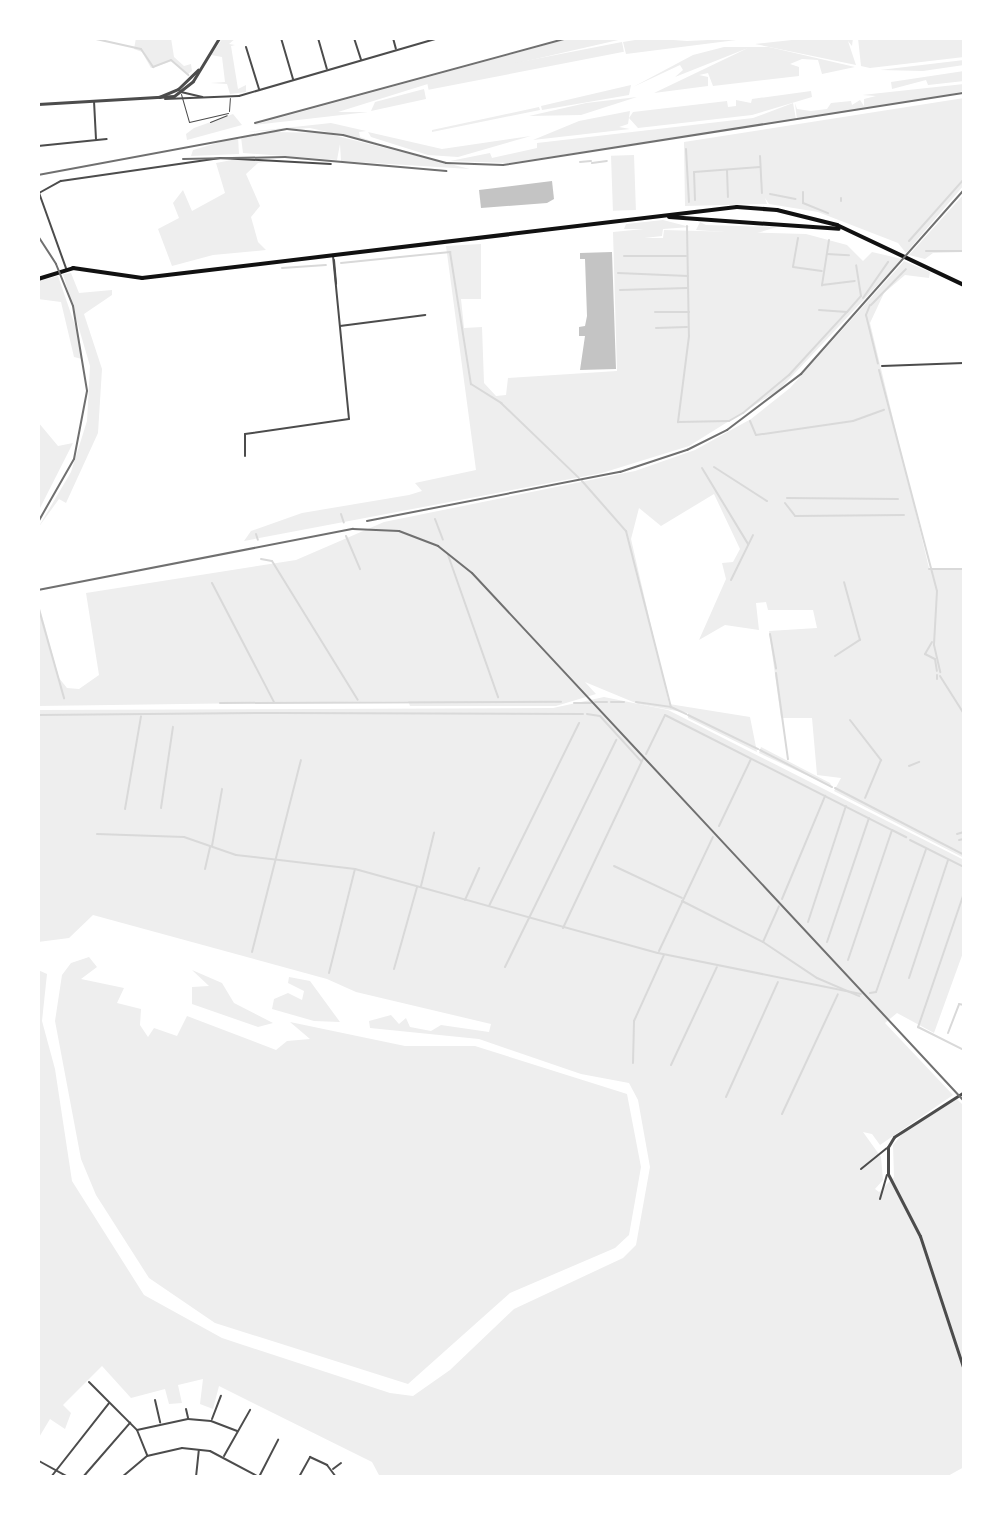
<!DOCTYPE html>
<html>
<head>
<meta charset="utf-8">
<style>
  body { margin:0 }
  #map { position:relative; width:1002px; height:1515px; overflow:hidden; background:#fff; font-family:"PT Serif",serif }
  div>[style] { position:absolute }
  .green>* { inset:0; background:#eee; transform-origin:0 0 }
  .stream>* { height:2px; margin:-1px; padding:0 1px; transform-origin:1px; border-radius:1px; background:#d9d9d9 }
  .building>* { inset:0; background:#c4c4c4 }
  .service>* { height:1px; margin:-0.5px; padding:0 0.5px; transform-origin:0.5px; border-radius:0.5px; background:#4c4c4c }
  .minor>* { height:2px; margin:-1px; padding:0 1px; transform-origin:1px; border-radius:1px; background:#4c4c4c }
  .tertiary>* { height:3px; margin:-1.5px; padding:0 1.5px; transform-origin:1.5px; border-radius:1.5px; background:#4c4c4c }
  .secondary>* { height:4px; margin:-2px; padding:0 2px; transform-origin:2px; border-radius:2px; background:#111 }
  .rail>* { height:2px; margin:-1px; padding:0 1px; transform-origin:1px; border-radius:1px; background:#707070 }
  span { translate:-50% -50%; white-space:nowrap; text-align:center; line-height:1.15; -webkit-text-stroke:8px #fff; paint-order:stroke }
  .frame { position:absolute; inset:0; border:40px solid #fff; pointer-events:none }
</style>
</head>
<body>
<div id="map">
  <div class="green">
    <i style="clip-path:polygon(136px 38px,171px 38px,174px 57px,184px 66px,191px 64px,192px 71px,188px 74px,172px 61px,151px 68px,142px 52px,134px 49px)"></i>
    <i style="clip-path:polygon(223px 38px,236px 38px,229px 44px,235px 45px,231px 46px,238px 89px,246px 85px,246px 92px,230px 94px,227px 84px,210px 83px,225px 82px,222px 57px,211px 55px)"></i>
    <i style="clip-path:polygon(571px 38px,627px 38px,431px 83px,338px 112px,368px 112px,253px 125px)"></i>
    <i style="clip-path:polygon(647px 38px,687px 41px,752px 38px,626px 54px,623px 42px)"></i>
    <i style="clip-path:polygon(810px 38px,853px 38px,852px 46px,848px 41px,856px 65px,755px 44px)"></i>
    <i style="clip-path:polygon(858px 38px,964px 38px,964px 57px,870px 68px,861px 66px)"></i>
    <i style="left:622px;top:42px;width:10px;height:199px;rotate:79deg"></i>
    <i style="clip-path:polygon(724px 47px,769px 47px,855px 67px,822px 74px,818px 60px,802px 59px,790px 64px,799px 67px,799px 76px,713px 86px,708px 73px,699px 75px,708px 77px,708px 86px,654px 93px,748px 48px,675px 77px,683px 70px,680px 65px,633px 87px,693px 55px)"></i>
    <i style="clip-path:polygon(964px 60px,964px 65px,923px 71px,880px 70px)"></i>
    <i style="clip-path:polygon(964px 71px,964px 81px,928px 85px,926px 80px,892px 89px,891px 82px)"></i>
    <i style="clip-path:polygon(964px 84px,964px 91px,938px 97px,797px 120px,795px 103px,797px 109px,811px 111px,827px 109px,831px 103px,851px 101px,852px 105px,860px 100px,864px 106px,864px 99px,876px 96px,862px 95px)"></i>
    <i style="clip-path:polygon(631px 85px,629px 95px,542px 110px,541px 106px)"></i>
    <i style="clip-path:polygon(424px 89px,426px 99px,371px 111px,375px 102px)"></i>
    <i style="clip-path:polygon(811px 91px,812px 97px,752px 115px,638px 128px,629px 118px,633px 112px,727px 101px,728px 107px,736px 106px,736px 100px,751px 103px,752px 99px)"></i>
    <i style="clip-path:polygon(637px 97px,581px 115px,529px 116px,586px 103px)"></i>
    <i style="clip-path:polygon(964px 98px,964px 185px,906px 253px,898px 243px,818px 212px,769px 204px,765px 198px,767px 204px,685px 206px,684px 142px)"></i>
    <i style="clip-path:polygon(793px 103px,796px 119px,788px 121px,509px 163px,450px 161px,490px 153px,492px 158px,537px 148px,537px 143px,753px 118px)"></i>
    <i style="clip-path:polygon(539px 107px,540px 110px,432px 132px,432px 130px)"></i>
    <i style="clip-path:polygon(630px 111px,628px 124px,619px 127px,630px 129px,533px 140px,579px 121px)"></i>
    <i style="clip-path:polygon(233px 114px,242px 125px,187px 140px,186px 134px,194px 128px)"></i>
    <i style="clip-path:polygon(331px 123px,366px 131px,359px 132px,360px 137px,380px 144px,310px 128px,247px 132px)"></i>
    <i style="clip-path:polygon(274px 132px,325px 133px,470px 169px,341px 161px,340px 144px,337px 160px,243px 153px,241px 137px)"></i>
    <i style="clip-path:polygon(368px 132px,442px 149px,531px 136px,458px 157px,428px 155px,371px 137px)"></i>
    <i style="clip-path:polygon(238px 137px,239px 154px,191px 156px,193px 150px)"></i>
    <i style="left:634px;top:155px;width:55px;height:23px;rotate:88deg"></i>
    <i style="clip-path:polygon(232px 160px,278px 160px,258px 163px,246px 174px,260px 206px,251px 217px,258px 242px,266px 250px,213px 255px,172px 266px,158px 229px,179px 218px,173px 203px,183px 190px,192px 211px,225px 193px,216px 163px)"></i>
    <i style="clip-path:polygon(964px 194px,964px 252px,933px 253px,925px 259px,909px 255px)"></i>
    <i style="clip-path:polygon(663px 220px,690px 227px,663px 229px,662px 236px,644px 238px,663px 238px,664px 230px,806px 234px,847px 245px,863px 261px,872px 252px,902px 259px,779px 390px,689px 446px,602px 473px,244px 541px,251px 531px,302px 513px,409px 495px,422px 491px,415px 483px,476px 470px,446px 246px,481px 244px,481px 299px,461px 299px,464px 328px,482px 327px,484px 383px,496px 396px,506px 395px,508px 378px,617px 371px,613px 232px,644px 229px,624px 229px,626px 224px)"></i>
    <i style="clip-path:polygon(700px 222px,706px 225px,777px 227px,754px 234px,696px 230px)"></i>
    <i style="clip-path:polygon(904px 261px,930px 272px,929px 278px,905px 275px,884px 293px,870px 323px,929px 568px,964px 568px,964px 858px,834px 791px,841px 778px,817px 775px,812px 718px,781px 718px,769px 631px,817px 628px,813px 610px,768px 610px,766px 602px,756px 603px,759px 630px,725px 625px,699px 640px,726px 579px,722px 563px,733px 562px,740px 549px,714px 494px,661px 526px,639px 508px,631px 539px,669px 704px,750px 717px,757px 752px,688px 718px,688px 713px,638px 704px,585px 682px,596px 694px,556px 706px,410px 706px,408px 701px,38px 706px,38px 601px,59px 678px,67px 688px,79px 689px,99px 675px,86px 593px,296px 560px,384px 522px,635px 471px,695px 450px,751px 419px,790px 388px)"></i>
    <i style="clip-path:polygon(71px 273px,79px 293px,112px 290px,112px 295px,84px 314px,102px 369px,98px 433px,66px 503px,59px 499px,38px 528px,71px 472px,87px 421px,90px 366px,63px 274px)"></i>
    <i style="clip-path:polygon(58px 276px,79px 337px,82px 359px,74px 357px,61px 302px,38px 299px,38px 281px)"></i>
    <i style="clip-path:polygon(38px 422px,58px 446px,73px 443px,38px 512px)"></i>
    <i style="clip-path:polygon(604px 697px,668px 710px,964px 860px,964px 950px,934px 1033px,897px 1013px,885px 1023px,953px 1095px,880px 1145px,872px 1134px,863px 1132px,881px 1157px,883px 1180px,875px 1189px,879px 1192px,894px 1177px,893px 1145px,903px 1133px,957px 1099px,964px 1106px,964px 1467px,946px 1477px,380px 1477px,372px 1462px,219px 1386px,213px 1409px,200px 1404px,203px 1379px,178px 1385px,182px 1403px,169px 1404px,165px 1389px,131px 1398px,102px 1366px,63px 1405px,71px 1413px,65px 1429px,50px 1419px,38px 1439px,38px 970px,47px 974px,42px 1021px,55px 1069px,72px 1181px,144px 1295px,222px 1338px,390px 1393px,413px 1396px,450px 1370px,514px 1309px,623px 1258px,636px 1245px,650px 1167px,638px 1100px,629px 1083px,581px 1074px,479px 1039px,370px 1028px,369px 1021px,391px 1015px,399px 1024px,406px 1018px,410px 1027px,431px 1031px,441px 1025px,489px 1032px,491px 1024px,356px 992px,327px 979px,93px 915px,69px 938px,38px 942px,38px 710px,553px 708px)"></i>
    <i style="clip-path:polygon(761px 747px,830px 783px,832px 787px,759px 753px)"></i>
    <i style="clip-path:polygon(89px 957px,97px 967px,81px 979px,124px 988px,117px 1003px,141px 1009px,140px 1025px,148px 1037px,154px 1028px,177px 1036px,187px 1016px,276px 1050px,287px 1041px,310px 1039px,290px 1022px,405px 1046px,475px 1046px,627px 1094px,641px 1167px,629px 1235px,615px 1248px,510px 1293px,408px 1384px,215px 1323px,149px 1278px,96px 1195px,81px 1159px,55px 1021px,62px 975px,71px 963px)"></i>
    <i style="clip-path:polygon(192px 970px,222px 983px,234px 1003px,273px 1023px,258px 1027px,192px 1004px,192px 987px,209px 986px)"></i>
    <i style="clip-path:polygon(289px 977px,310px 981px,340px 1022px,314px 1021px,272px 1009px,274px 999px,288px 993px,302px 1000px,304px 991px,288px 983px)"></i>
  </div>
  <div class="stream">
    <i style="left:78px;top:38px;width:12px"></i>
    <i style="left:96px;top:39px;width:46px;rotate:12.5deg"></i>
    <i style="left:141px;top:49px;width:22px;rotate:56deg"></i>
    <i style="left:153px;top:67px;width:19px;rotate:-21deg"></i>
    <i style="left:171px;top:60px;width:23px;rotate:41deg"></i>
    <i style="left:686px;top:149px;width:53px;rotate:86.8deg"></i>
    <i style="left:760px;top:156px;width:37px;rotate:87deg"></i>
    <i style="left:580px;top:162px;width:11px;rotate:-5deg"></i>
    <i style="left:592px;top:163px;width:15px;rotate:-8deg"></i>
    <i style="left:727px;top:170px;width:27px;rotate:88deg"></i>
    <i style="left:803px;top:192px;width:11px;rotate:90deg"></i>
    <i style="left:803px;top:203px;width:27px;rotate:22deg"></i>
    <i style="left:770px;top:194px;width:26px;rotate:11deg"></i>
    <i style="left:695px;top:200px;width:28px;rotate:-92deg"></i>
    <i style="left:694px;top:172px;width:66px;rotate:-4.3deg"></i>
    <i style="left:841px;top:201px;width:3px;rotate:-90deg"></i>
    <i style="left:687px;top:226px;width:110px;rotate:89deg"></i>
    <i style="left:689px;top:336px;width:87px;rotate:97.3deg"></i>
    <i style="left:678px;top:422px;width:51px;rotate:-1.1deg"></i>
    <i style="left:729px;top:421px;width:16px;rotate:-30deg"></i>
    <i style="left:743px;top:413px;width:60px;rotate:-39.6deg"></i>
    <i style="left:789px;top:375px;width:86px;rotate:-47.4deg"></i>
    <i style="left:798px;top:238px;width:29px;rotate:100deg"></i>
    <i style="left:793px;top:267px;width:29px;rotate:8deg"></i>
    <i style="left:829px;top:240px;width:46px;rotate:98.8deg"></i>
    <i style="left:822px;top:285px;width:33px;rotate:-7deg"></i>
    <i style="left:909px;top:241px;width:83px;rotate:-48.4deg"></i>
    <i style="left:926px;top:251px;width:38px"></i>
    <i style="left:827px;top:254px;width:22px;rotate:3deg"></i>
    <i style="left:624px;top:256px;width:62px"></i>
    <i style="left:341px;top:263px;width:110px;rotate:-5.8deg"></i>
    <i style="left:450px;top:252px;width:134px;rotate:81deg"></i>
    <i style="left:471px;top:384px;width:36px;rotate:32deg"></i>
    <i style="left:501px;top:403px;width:108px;rotate:43.9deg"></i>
    <i style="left:282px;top:268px;width:44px;rotate:-3.9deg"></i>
    <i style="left:618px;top:273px;width:70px;rotate:2.5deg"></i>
    <i style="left:620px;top:290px;width:67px;rotate:-1.7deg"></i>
    <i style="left:863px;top:298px;width:44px;rotate:-55.2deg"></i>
    <i style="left:870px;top:305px;width:11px;rotate:112deg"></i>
    <i style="left:866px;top:315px;width:50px;rotate:76.2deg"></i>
    <i style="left:871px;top:305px;width:50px;rotate:-45.8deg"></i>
    <i style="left:819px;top:310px;width:28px;rotate:4deg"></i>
    <i style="left:847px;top:312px;width:21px;rotate:-49deg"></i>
    <i style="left:861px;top:296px;width:31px;rotate:-99deg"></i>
    <i style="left:655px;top:312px;width:34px"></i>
    <i style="left:656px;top:328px;width:31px;rotate:-2deg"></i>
    <i style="left:879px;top:370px;width:228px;rotate:75.3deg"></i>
    <i style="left:937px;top:591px;width:54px;rotate:93.2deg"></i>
    <i style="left:934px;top:645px;width:28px;rotate:77deg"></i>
    <i style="left:750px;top:421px;width:15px;rotate:67deg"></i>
    <i style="left:756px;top:435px;width:98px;rotate:-8.2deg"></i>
    <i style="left:853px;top:421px;width:33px;rotate:-20deg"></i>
    <i style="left:714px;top:467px;width:63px;rotate:32.7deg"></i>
    <i style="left:702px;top:468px;width:89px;rotate:58.8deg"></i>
    <i style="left:582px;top:481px;width:67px;rotate:48.7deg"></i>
    <i style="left:626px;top:531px;width:182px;rotate:75.7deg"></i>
    <i style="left:671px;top:707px;width:17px;rotate:25deg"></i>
    <i style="left:787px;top:498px;width:111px;rotate:0.5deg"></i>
    <i style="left:785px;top:503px;width:16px;rotate:52deg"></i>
    <i style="left:795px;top:516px;width:109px;rotate:-0.5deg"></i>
    <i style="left:341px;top:514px;width:9px;rotate:72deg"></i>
    <i style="left:435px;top:519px;width:22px;rotate:69deg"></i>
    <i style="left:256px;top:534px;width:6px;rotate:72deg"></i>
    <i style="left:346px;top:536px;width:36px;rotate:67deg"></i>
    <i style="left:448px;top:555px;width:151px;rotate:70.6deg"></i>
    <i style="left:261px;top:559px;width:11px;rotate:10deg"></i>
    <i style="left:272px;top:561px;width:163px;rotate:58.3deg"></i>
    <i style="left:929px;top:569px;width:35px"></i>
    <i style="left:731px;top:580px;width:50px;rotate:-63.9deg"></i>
    <i style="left:212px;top:583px;width:134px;rotate:62.5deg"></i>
    <i style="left:38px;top:606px;width:96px;rotate:74.2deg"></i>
    <i style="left:770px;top:634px;width:35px;rotate:80deg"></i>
    <i style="left:932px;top:642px;width:14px;rotate:120deg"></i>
    <i style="left:925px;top:654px;width:11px;rotate:27deg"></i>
    <i style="left:935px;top:659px;width:12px;rotate:81deg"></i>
    <i style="left:835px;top:656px;width:30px;rotate:-33deg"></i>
    <i style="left:860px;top:640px;width:60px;rotate:-105.4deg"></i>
    <i style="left:776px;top:673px;width:87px;rotate:82.1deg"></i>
    <i style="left:937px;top:675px;width:4px;rotate:90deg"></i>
    <i style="left:940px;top:676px;width:45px;rotate:57.7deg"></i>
    <i style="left:595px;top:702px;width:12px"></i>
    <i style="left:611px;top:702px;width:13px"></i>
    <i style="left:636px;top:702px;width:35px;rotate:8deg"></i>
    <i style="left:220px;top:703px;width:341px;rotate:-0.2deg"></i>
    <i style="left:574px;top:703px;width:17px"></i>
    <i style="left:280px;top:713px;width:303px;rotate:0.2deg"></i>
    <i style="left:587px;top:714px;width:13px;rotate:9deg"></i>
    <i style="left:600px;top:716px;width:61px;rotate:47.7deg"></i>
    <i style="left:38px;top:715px;width:241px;rotate:-0.5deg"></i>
    <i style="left:688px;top:715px;width:78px;rotate:25.9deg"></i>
    <i style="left:850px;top:720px;width:51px;rotate:52.2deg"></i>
    <i style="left:881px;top:760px;width:41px;rotate:112.8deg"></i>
    <i style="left:760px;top:750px;width:81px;rotate:27.2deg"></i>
    <i style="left:646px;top:754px;width:43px;rotate:-64deg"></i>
    <i style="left:665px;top:715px;width:254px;rotate:26.9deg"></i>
    <i style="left:909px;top:766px;width:11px;rotate:-22deg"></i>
    <i style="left:835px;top:788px;width:145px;rotate:27.4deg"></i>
    <i style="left:161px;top:808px;width:82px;rotate:-81.6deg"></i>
    <i style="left:125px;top:809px;width:94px;rotate:-80.2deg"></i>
    <i style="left:719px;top:826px;width:74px;rotate:-64.5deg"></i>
    <i style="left:97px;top:834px;width:87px;rotate:2deg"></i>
    <i style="left:184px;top:837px;width:55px;rotate:19.1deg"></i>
    <i style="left:236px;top:855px;width:120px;rotate:6.7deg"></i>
    <i style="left:355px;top:869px;width:314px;rotate:15.5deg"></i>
    <i style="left:658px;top:953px;width:207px;rotate:11.4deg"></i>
    <i style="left:957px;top:834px;width:7px;rotate:-16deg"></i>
    <i style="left:910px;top:840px;width:60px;rotate:26.6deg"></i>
    <i style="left:959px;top:840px;width:5px;rotate:-11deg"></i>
    <i style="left:212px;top:846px;width:58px;rotate:-80deg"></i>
    <i style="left:614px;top:866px;width:75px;rotate:25.2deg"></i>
    <i style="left:205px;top:869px;width:23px;rotate:-77deg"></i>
    <i style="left:421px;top:886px;width:55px;rotate:-76.2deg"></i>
    <i style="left:964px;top:893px;width:142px;rotate:108.9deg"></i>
    <i style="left:918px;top:1027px;width:51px;rotate:26.6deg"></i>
    <i style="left:782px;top:899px;width:112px;rotate:-67.3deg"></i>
    <i style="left:465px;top:900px;width:35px;rotate:-66deg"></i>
    <i style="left:682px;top:901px;width:91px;rotate:26.8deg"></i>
    <i style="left:763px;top:942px;width:65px;rotate:33.7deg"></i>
    <i style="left:817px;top:978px;width:46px;rotate:23.2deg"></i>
    <i style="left:489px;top:906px;width:204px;rotate:-63.8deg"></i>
    <i style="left:808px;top:922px;width:122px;rotate:-71.9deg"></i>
    <i style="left:563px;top:928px;width:187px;rotate:-64.7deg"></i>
    <i style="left:763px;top:942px;width:39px;rotate:-66deg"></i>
    <i style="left:827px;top:942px;width:131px;rotate:-71.3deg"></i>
    <i style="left:659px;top:951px;width:126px;rotate:-64.7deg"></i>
    <i style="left:252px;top:952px;width:198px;rotate:-75.7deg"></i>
    <i style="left:848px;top:960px;width:137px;rotate:-71.3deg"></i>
    <i style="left:892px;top:830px;width:16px;rotate:27deg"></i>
    <i style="left:505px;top:967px;width:253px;rotate:-63.9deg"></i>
    <i style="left:394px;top:969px;width:85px;rotate:-74.3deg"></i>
    <i style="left:329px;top:973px;width:107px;rotate:-76deg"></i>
    <i style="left:909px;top:978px;width:124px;rotate:-71.7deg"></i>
    <i style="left:870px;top:993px;width:6px;rotate:-9deg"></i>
    <i style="left:876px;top:992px;width:151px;rotate:-70.7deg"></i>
    <i style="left:948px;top:1033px;width:31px;rotate:-69deg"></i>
    <i style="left:959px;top:1004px;width:5px;rotate:11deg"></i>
    <i style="left:633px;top:1063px;width:42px;rotate:-88.6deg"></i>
    <i style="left:634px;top:1021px;width:72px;rotate:-65.6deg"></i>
    <i style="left:671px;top:1065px;width:108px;rotate:-64.9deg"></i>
    <i style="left:726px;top:1097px;width:126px;rotate:-65.7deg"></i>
    <i style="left:782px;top:1114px;width:132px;rotate:-65deg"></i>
  </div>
  <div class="building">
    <i style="clip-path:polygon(552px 181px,554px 199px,547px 203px,481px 208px,479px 190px)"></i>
    <i style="clip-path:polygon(612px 252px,616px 369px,580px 370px,585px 336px,579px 336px,579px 327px,585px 326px,587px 316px,585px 259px,580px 259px,580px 253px)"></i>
  </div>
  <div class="service">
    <i style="left:181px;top:94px;width:29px;rotate:74deg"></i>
    <i style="left:189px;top:122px;width:40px;rotate:-13deg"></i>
    <i style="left:229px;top:111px;width:13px;rotate:-86deg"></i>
    <i style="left:210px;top:122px;width:18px;rotate:-22deg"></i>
  </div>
  <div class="minor">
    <i style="left:281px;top:38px;width:43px;rotate:73.7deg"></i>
    <i style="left:318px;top:38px;width:32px;rotate:74deg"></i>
    <i style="left:354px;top:38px;width:23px;rotate:72deg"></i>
    <i style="left:393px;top:38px;width:11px;rotate:75deg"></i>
    <i style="left:246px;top:47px;width:44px;rotate:72.8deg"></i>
    <i style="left:181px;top:92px;width:22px;rotate:13deg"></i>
    <i style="left:165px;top:99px;width:74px;rotate:-2.3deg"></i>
    <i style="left:239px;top:96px;width:207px;rotate:-16.2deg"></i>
    <i style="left:94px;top:101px;width:38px;rotate:87deg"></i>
    <i style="left:38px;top:146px;width:69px;rotate:-5.8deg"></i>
    <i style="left:38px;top:190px;width:83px;rotate:70.3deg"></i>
    <i style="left:39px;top:193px;width:25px;rotate:-29deg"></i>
    <i style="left:61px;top:181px;width:161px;rotate:-8.2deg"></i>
    <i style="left:220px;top:158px;width:111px;rotate:3.1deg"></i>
    <i style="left:334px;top:260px;width:24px;rotate:85deg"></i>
    <i style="left:340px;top:326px;width:86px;rotate:-7.4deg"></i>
    <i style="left:882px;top:366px;width:82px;rotate:-2.1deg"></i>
    <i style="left:245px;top:456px;width:22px;rotate:-90deg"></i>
    <i style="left:245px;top:434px;width:105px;rotate:-8.2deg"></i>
    <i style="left:349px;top:419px;width:165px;rotate:-95.6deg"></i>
    <i style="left:861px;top:1169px;width:33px;rotate:-39deg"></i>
    <i style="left:880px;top:1199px;width:25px;rotate:-74deg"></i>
    <i style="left:89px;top:1382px;width:68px;rotate:45deg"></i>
    <i style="left:137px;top:1430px;width:27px;rotate:68deg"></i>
    <i style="left:155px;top:1400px;width:23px;rotate:77deg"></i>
    <i style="left:186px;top:1409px;width:9px;rotate:77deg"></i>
    <i style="left:212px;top:1419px;width:25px;rotate:-69deg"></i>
    <i style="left:137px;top:1430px;width:52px;rotate:-12.2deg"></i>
    <i style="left:188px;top:1419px;width:23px;rotate:5deg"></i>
    <i style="left:211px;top:1421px;width:28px;rotate:21deg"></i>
    <i style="left:224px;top:1456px;width:53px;rotate:-60.5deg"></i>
    <i style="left:39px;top:1461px;width:33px;rotate:29deg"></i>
    <i style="left:333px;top:1469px;width:10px;rotate:-37deg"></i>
    <i style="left:51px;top:1477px;width:94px;rotate:-51.9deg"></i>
    <i style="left:83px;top:1477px;width:72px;rotate:-49deg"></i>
    <i style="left:122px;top:1477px;width:33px;rotate:-40deg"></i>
    <i style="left:147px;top:1456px;width:36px;rotate:-13deg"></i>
    <i style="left:182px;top:1448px;width:28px;rotate:6deg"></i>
    <i style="left:210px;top:1451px;width:55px;rotate:28deg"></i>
    <i style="left:259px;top:1477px;width:42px;rotate:-62.8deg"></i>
    <i style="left:196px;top:1477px;width:27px;rotate:-84deg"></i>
    <i style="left:299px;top:1477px;width:23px;rotate:-61deg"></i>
    <i style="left:310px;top:1457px;width:19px;rotate:25deg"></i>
    <i style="left:327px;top:1465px;width:15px;rotate:53deg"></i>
  </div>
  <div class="tertiary">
    <i style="left:159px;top:97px;width:21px;rotate:-23deg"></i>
    <i style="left:178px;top:89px;width:28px;rotate:-44deg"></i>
    <i style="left:38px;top:104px;width:136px;rotate:-3.4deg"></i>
    <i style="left:174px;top:96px;width:24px;rotate:-38deg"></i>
    <i style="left:193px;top:81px;width:50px;rotate:-58.8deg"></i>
    <i style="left:964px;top:1092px;width:83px;rotate:147.3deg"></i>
    <i style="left:894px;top:1137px;width:12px;rotate:121deg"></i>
    <i style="left:888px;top:1147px;width:27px;rotate:90deg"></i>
    <i style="left:888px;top:1174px;width:70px;rotate:62.7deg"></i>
    <i style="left:920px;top:1236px;width:141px;rotate:71.8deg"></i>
  </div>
  <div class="secondary">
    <i style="left:669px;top:217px;width:170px;rotate:4deg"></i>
    <i style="left:38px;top:279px;width:37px;rotate:-17deg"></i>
    <i style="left:73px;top:268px;width:70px;rotate:8.2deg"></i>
    <i style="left:142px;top:278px;width:599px;rotate:-6.8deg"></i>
    <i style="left:737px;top:207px;width:40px;rotate:4.3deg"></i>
    <i style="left:777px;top:210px;width:62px;rotate:14deg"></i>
    <i style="left:837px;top:225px;width:140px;rotate:25.3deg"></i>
  </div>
  <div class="rail">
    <i style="left:255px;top:123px;width:323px;rotate:-15.2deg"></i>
    <i style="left:183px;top:159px;width:102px;rotate:-1.1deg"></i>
    <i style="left:285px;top:157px;width:162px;rotate:5deg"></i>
    <i style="left:38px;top:175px;width:253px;rotate:-10.5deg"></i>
    <i style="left:287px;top:129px;width:56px;rotate:6.1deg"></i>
    <i style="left:343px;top:135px;width:107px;rotate:15.2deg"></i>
    <i style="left:446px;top:163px;width:57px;rotate:2deg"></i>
    <i style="left:503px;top:165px;width:467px;rotate:-8.9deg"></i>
    <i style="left:38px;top:236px;width:33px;rotate:57deg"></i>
    <i style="left:56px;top:264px;width:45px;rotate:68deg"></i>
    <i style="left:73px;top:306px;width:86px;rotate:80.6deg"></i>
    <i style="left:87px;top:391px;width:69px;rotate:100.8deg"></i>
    <i style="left:74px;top:459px;width:73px;rotate:119.7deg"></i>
    <i style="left:367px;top:521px;width:258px;rotate:-11deg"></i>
    <i style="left:620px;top:472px;width:71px;rotate:-18.2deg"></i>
    <i style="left:687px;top:450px;width:45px;rotate:-26.6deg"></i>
    <i style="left:727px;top:430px;width:93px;rotate:-37.1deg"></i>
    <i style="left:801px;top:374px;width:246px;rotate:-48.5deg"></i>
    <i style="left:38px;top:590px;width:321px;rotate:-11deg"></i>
    <i style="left:353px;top:529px;width:46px;rotate:2.5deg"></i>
    <i style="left:399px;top:531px;width:42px;rotate:21deg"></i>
    <i style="left:438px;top:546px;width:43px;rotate:38.5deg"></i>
    <i style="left:472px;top:573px;width:722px;rotate:47.02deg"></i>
  </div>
  <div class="frame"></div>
</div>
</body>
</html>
